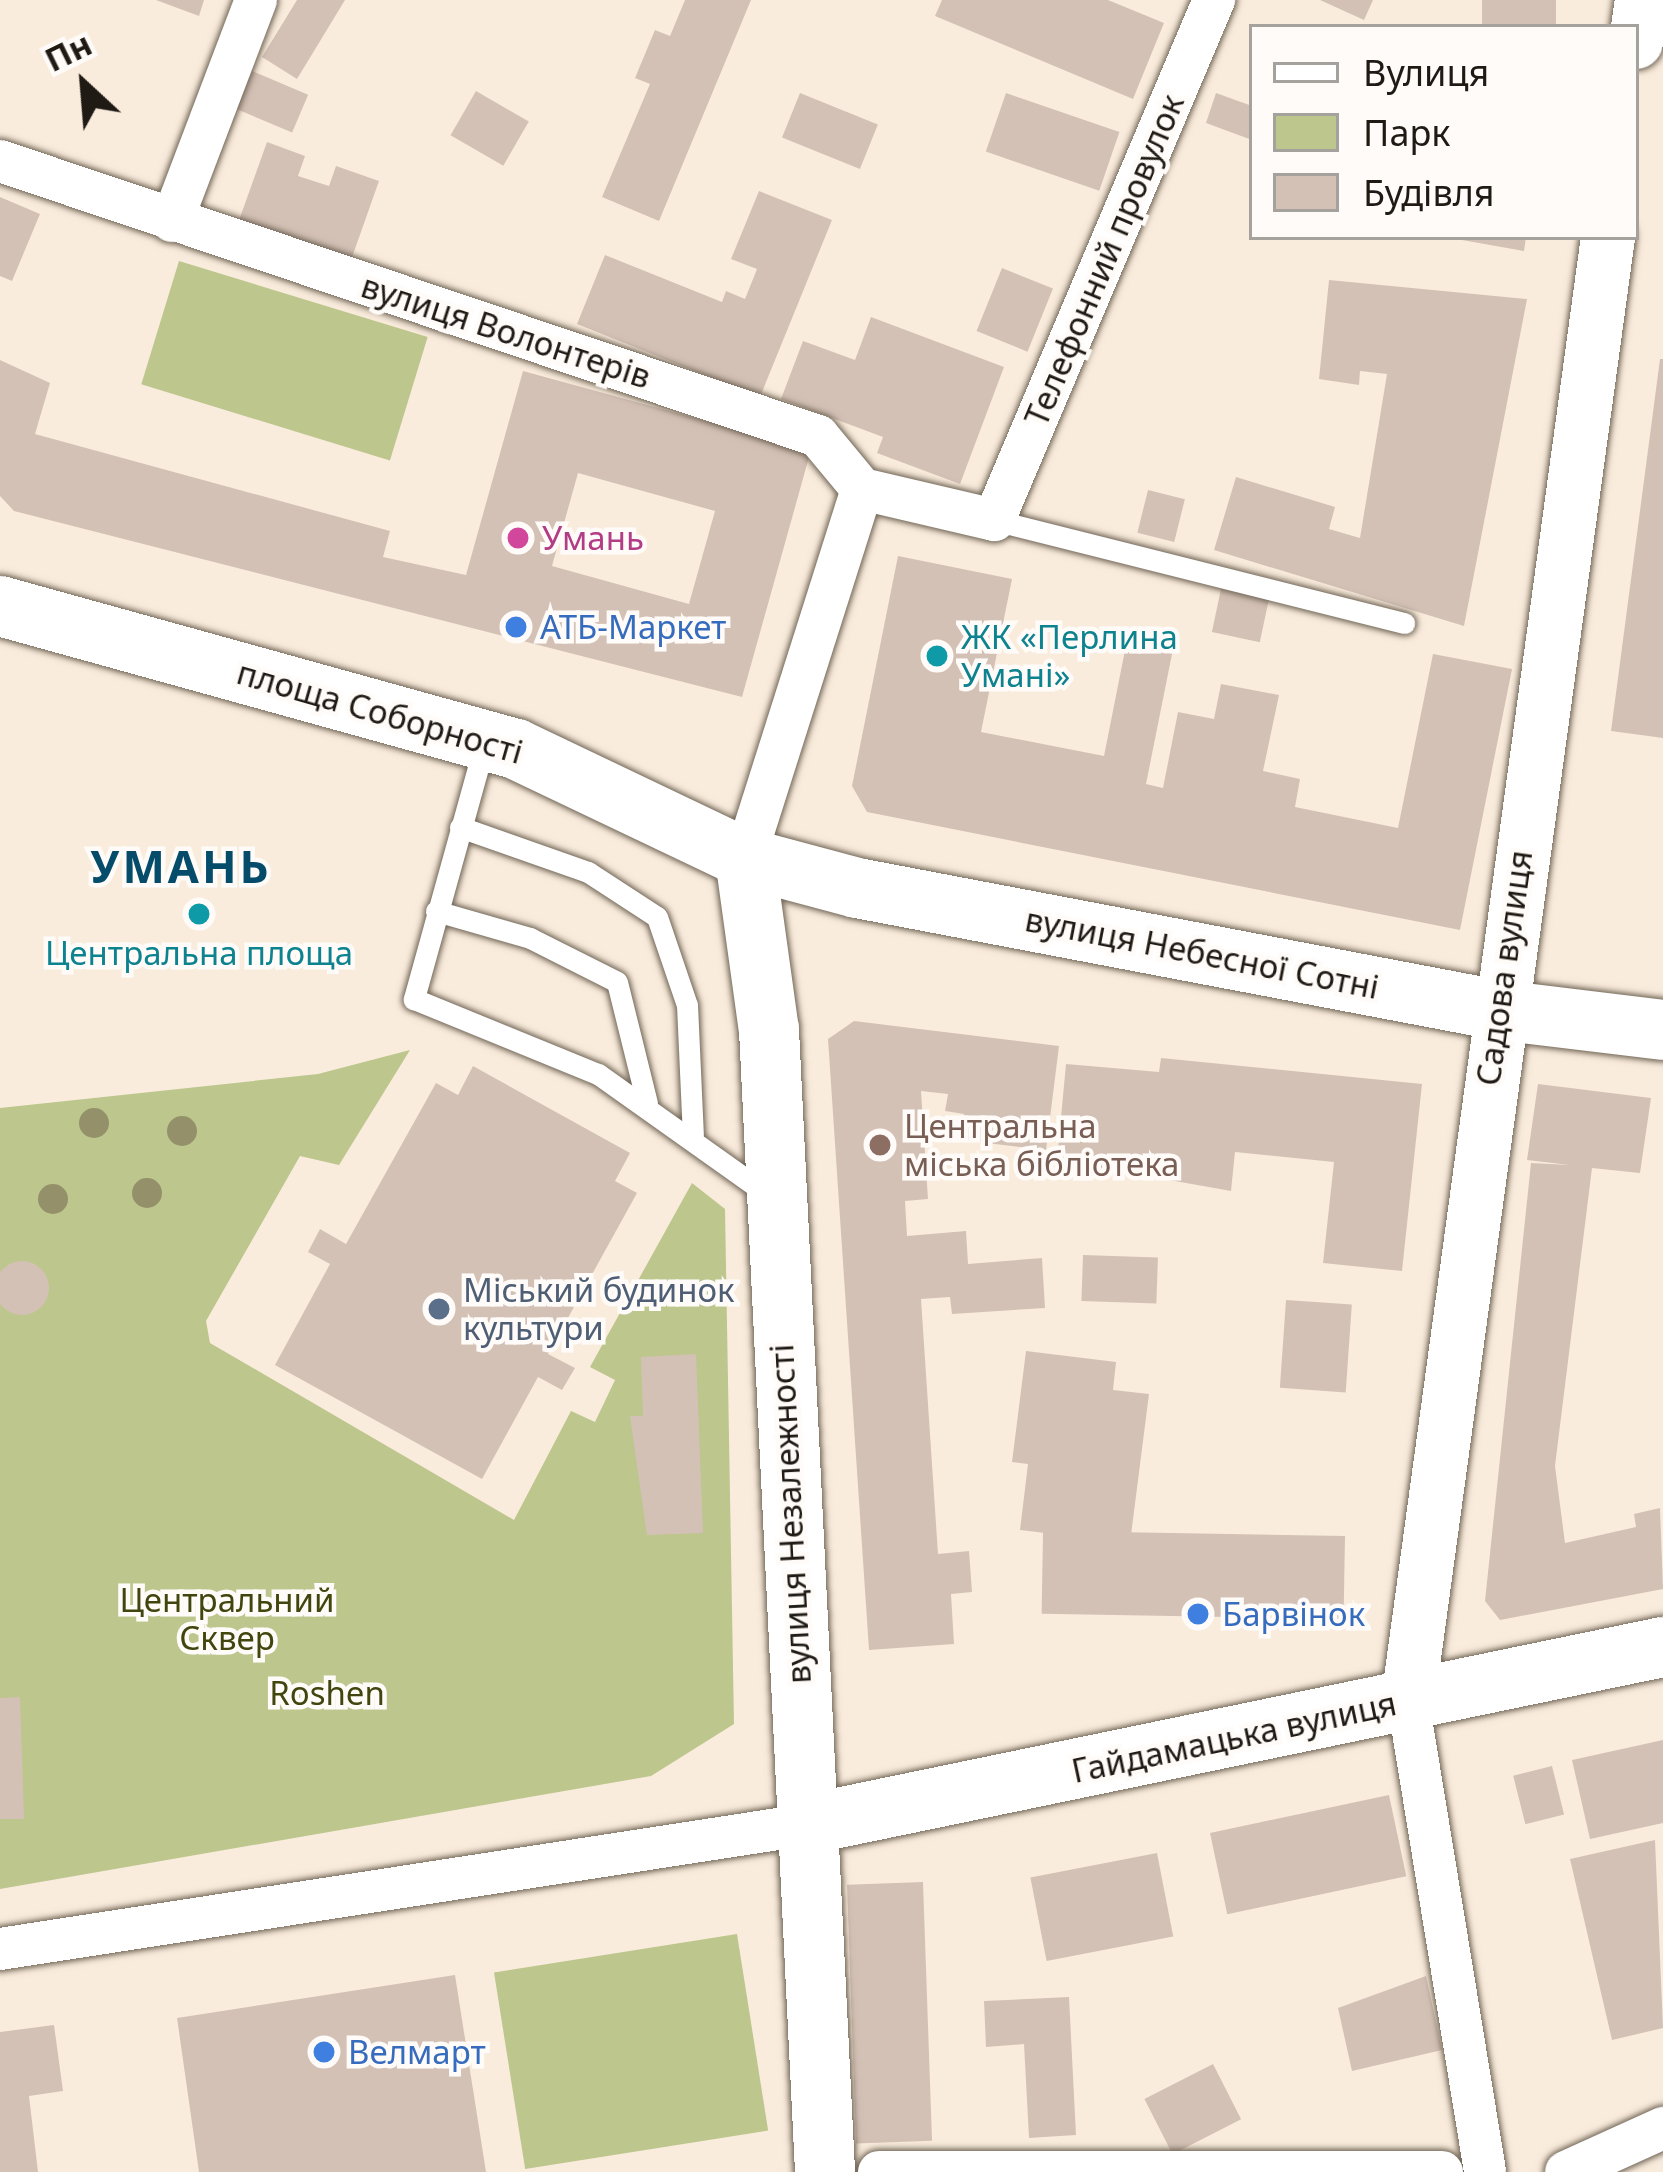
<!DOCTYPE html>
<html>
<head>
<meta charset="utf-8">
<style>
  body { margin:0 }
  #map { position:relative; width:1663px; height:2172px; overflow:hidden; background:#faecdc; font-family:"Noto Sans",sans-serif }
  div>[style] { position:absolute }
  .green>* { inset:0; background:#bcc68d; transform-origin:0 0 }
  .building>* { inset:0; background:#d4c1b6; transform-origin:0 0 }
  .round { border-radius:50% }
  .roads { filter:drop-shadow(0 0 3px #706556) drop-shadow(0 0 3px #706556) }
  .service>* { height:21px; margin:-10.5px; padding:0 10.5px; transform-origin:10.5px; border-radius:10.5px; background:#fff }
  .minor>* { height:42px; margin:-21px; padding:0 21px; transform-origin:21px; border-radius:21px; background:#fff }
  .tertiary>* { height:54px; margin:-27px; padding:0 27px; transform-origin:27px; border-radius:27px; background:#fff }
  .secondary>* { height:60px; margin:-30px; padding:0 30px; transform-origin:30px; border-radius:30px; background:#fff }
  .trees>* { width:30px; height:30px; margin:-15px; border-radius:50%; background:#94916a }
  .dots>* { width:33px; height:33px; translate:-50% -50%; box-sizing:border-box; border:6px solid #fefbf8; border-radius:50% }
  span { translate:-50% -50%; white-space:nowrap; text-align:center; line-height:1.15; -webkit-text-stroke:9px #fefbf8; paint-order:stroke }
  .street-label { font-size:33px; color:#1f1a14 }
  .hotel-label { font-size:33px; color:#b23c85 }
  .left { translate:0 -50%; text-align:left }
  .shop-label { font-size:33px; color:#366cbe }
  .culture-label { font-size:33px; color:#0d838f }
  .education-label { font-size:33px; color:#785e54 }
  .service-label { font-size:33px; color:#4e5e75 }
  .park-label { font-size:33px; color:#40460d }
  .district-label { font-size:45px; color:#054c6a; font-weight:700; letter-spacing:3px }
  .legend { position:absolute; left:1249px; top:24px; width:390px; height:216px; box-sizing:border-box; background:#fefbf8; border:3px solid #a5a19d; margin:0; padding:15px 21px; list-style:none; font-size:36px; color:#1f1a14 }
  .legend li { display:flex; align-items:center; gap:24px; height:60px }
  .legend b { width:60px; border:3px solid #a5a19d }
  .north { position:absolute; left:24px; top:24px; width:120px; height:120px; -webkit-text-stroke:9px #fefbf8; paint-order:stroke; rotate:334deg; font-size:33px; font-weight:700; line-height:48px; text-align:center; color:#1f1a14 }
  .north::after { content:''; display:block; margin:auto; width:42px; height:54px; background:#1f1a14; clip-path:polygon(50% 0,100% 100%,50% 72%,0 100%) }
</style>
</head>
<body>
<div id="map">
  <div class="green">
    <i style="left:179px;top:261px;width:260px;height:129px;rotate:17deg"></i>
    <i style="clip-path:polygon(410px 1050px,339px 1165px,300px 1156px,206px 1321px,210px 1343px,514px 1520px,571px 1411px,595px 1422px,615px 1380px,590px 1367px,692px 1183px,725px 1209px,734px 1724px,651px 1776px,0 1889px,0 1108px,318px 1074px)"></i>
    <i style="left:737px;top:1934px;width:199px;height:246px;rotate:81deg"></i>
  </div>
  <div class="building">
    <i style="clip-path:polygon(156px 0,204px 0,199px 16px)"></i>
    <i style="clip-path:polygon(297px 0,345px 0,297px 79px,262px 57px)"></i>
    <i style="clip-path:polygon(685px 0,751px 0,659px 221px,602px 197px,650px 84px,635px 78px,655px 30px,670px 36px)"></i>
    <i style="clip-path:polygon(942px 0,1108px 0,1164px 23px,1133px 99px,935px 16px)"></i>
    <i style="clip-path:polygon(1320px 0,1373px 0,1364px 20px)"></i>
    <i style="left:1482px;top:0;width:74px;height:27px"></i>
    <i style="left:252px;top:71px;width:61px;height:41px;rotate:23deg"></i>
    <i style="left:476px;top:91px;width:61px;height:51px;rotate:30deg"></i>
    <i style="left:800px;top:93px;width:84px;height:48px;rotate:22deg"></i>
    <i style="left:1006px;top:93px;width:120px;height:62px;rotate:19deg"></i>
    <i style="clip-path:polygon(1216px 93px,1252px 106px,1252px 140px,1206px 123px)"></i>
    <i style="clip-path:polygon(267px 142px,305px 156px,298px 176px,329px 186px,336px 166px,379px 181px,350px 263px,238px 223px)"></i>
    <i style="clip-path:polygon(759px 191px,832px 220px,760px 397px,577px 324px,605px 255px,722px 302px,726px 291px,745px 299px,757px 269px,731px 259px)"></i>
    <i style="clip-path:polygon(0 197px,40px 214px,12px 281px,0 276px)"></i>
    <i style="clip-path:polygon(1445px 237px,1526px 237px,1524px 251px)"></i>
    <i style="left:1002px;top:268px;width:55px;height:68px;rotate:22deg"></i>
    <i style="clip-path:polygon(1329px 280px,1527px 299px,1464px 626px,1214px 550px,1236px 477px,1335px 507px,1329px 529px,1360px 538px,1387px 374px,1360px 371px,1359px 385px,1319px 379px)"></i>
    <i style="clip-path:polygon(871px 317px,1004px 367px,960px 484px,877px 453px,883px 437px,781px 399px,803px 341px,855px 360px)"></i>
    <i style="clip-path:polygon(1660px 359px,1663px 359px,1663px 738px,1611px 731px)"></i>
    <i style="clip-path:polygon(evenodd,0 360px,50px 383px,35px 434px,390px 531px,383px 557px,466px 575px,523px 371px,811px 450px,742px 697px,14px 511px,0 496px,0 360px,578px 473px,715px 511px,689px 604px,552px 566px,578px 473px)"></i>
    <i style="left:1148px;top:490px;width:38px;height:44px;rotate:14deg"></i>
    <i style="clip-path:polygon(898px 556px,1012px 579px,981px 732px,1104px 756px,1129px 630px,1175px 639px,1146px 784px,1163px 788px,1178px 712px,1214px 719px,1221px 684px,1279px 695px,1263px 771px,1300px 779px,1295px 807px,1398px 828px,1433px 654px,1512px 669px,1460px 930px,867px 812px,852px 786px)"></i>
    <i style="left:1221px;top:589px;width:49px;height:44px;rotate:12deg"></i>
    <i style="clip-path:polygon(854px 1021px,1059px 1046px,1046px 1150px,961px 1140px,964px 1114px,945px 1111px,948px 1094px,921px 1091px,928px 1199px,905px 1201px,907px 1236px,966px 1231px,968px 1264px,1042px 1258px,1045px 1308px,952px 1314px,950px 1297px,921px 1299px,938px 1554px,969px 1551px,972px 1592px,951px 1594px,954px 1644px,869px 1650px,828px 1039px)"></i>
    <i style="clip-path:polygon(1161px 1058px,1422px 1084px,1402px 1271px,1323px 1263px,1334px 1162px,1235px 1152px,1231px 1191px,1057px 1160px,1066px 1064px,1159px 1072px)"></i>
    <i style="clip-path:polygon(473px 1066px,630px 1153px,615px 1181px,637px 1193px,548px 1354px,575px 1368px,562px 1390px,538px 1377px,482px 1479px,275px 1365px,330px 1264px,308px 1252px,320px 1229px,346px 1244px,436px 1083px,458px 1095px)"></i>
    <i style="clip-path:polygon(1538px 1084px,1651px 1098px,1640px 1173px,1592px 1168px,1555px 1466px,1565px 1543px,1636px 1527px,1634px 1514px,1660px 1508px,1663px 1589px,1500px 1620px,1485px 1601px,1531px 1163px,1570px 1165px,1527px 1160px)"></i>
    <i style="left:1083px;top:1255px;width:75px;height:46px;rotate:2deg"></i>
    <i class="round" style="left:-5px;top:1261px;width:54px;height:54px"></i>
    <i style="left:1286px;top:1300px;width:66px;height:88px;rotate:4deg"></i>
    <i style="clip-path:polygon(1026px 1351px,1116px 1362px,1113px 1390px,1149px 1394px,1130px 1543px,1020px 1530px,1028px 1464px,1012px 1462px)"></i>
    <i style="clip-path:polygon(696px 1354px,703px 1533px,647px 1535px,630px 1416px,643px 1416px,641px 1357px)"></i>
    <i style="left:1345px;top:1536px;width:83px;height:302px;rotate:91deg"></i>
    <i style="clip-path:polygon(20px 1697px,24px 1819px,0 1819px,0 1698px)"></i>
    <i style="clip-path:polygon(1663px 1740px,1663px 1823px,1590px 1839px,1572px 1760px)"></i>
    <i style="left:1552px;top:1766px;width:50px;height:40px;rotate:76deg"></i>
    <i style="left:1389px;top:1795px;width:83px;height:183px;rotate:78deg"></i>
    <i style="clip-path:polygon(1655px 1840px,1663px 2028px,1612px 2040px,1570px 1859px)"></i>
    <i style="left:1157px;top:1853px;width:85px;height:129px;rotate:79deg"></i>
    <i style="left:923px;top:1882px;width:259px;height:76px;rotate:88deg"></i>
    <i style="clip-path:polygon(455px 1975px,486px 2172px,199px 2172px,177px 2018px)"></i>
    <i style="clip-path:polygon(1426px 1976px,1442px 2050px,1352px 2071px,1338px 2008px)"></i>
    <i style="clip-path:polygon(1069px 1997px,1076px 2135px,1029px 2138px,1024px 2044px,986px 2047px,984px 2001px)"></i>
    <i style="clip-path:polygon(54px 2025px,63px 2091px,29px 2096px,38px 2172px,0 2172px,0 2032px)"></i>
    <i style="left:1213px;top:2064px;width:62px;height:77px;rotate:63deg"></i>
  </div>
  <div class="roads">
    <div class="service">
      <i style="left:994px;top:520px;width:423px;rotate:14.1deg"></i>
      <i style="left:484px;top:746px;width:263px;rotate:105.5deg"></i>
      <i style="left:414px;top:999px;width:199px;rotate:22.2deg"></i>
      <i style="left:598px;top:1074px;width:204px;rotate:35.4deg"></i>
      <i style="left:460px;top:827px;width:136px;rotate:19.4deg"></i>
      <i style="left:588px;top:872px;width:82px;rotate:33.1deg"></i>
      <i style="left:657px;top:917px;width:93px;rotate:71.2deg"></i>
      <i style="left:687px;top:1005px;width:130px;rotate:87.4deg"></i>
      <i style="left:436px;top:911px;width:98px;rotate:16deg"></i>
      <i style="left:530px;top:938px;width:97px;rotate:26.8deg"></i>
      <i style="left:617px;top:982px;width:125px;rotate:76.1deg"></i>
    </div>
    <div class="minor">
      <i style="left:0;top:161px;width:863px;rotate:18.58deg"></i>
      <i style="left:818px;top:436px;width:69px;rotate:50.3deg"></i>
      <i style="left:862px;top:489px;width:136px;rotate:13.2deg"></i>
      <i style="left:994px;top:520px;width:565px;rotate:-67.07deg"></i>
      <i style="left:172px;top:221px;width:236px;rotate:-69.2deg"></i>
      <i style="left:745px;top:858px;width:387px;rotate:-72.4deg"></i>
      <i style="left:1408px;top:1701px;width:477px;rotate:80.7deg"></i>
      <i style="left:0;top:1949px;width:814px;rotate:-8.77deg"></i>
      <i style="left:879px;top:2172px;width:563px"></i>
      <i style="left:1566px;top:2172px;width:107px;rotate:-24.4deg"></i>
    </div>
    <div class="tertiary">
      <i style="left:1636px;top:42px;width:42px;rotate:-81.9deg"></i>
      <i style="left:1408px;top:1701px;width:1478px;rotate:-82.22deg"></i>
    </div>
    <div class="secondary">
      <i style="left:0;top:606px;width:535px;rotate:15.49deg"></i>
      <i style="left:516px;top:749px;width:254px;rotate:25.5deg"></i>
      <i style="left:745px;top:858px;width:116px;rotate:15deg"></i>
      <i style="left:857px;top:888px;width:653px;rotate:10.78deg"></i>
      <i style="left:1498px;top:1010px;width:166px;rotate:6.9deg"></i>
      <i style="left:745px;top:858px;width:174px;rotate:82.1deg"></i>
      <i style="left:769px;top:1030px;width:1143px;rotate:87.19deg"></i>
      <i style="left:804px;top:1825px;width:877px;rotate:-11.71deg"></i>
    </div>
  </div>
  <div class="trees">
    <i style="left:94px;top:1123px"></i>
    <i style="left:182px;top:1131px"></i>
    <i style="left:147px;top:1193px"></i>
    <i style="left:53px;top:1199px"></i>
  </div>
  <div class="dots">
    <i style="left:518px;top:538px;background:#d1479c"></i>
    <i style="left:516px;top:627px;background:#3f7fe0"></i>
    <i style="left:937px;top:656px;background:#0f9aa8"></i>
    <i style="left:199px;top:914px;background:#0f9aa8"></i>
    <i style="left:880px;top:1145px;background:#8d6e63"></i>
    <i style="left:439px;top:1309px;background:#5c6f8a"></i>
    <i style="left:1198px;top:1614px;background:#3f7fe0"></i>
    <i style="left:324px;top:2052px;background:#3f7fe0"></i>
  </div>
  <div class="street-label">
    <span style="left:1104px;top:260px;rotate:-67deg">Телефонний провулок</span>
    <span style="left:506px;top:331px;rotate:18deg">вулиця Волонтерів</span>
    <span style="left:380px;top:712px;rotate:16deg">площа Соборності</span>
    <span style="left:1202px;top:953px;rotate:11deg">вулиця Небесної Сотні</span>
    <span style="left:1504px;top:968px;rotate:-82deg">Садова вулиця</span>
    <span style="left:790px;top:1514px;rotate:-93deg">вулиця Незалежності</span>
    <span style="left:1234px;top:1737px;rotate:-12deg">Гайдамацька вулиця</span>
  </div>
  <div class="hotel-label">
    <span class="left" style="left:542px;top:538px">Умань</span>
  </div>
  <div class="shop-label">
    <span class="left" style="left:540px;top:627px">АТБ-Маркет</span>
    <span class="left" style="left:1222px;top:1614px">Барвінок</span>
    <span class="left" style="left:348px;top:2052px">Велмарт</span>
  </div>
  <div class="culture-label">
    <span class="left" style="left:961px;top:656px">ЖК «Перлина<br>Умані»</span>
    <span style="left:199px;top:953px">Центральна площа</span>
  </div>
  <div class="education-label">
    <span class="left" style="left:904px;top:1145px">Центральна<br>міська бібліотека</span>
  </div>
  <div class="service-label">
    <span class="left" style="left:463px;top:1309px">Міський будинок<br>культури</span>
  </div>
  <div class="park-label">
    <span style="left:227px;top:1619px">Центральний<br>Сквер</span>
    <span style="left:327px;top:1693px">Roshen</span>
  </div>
  <div class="district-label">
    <span style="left:181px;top:866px">УМАНЬ</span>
  </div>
  <ul class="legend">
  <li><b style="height:15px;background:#fff"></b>Вулиця</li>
  <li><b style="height:33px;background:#bcc68d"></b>Парк</li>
  <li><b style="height:33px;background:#d4c1b6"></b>Будівля</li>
  </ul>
  <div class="north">Пн</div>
</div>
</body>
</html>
